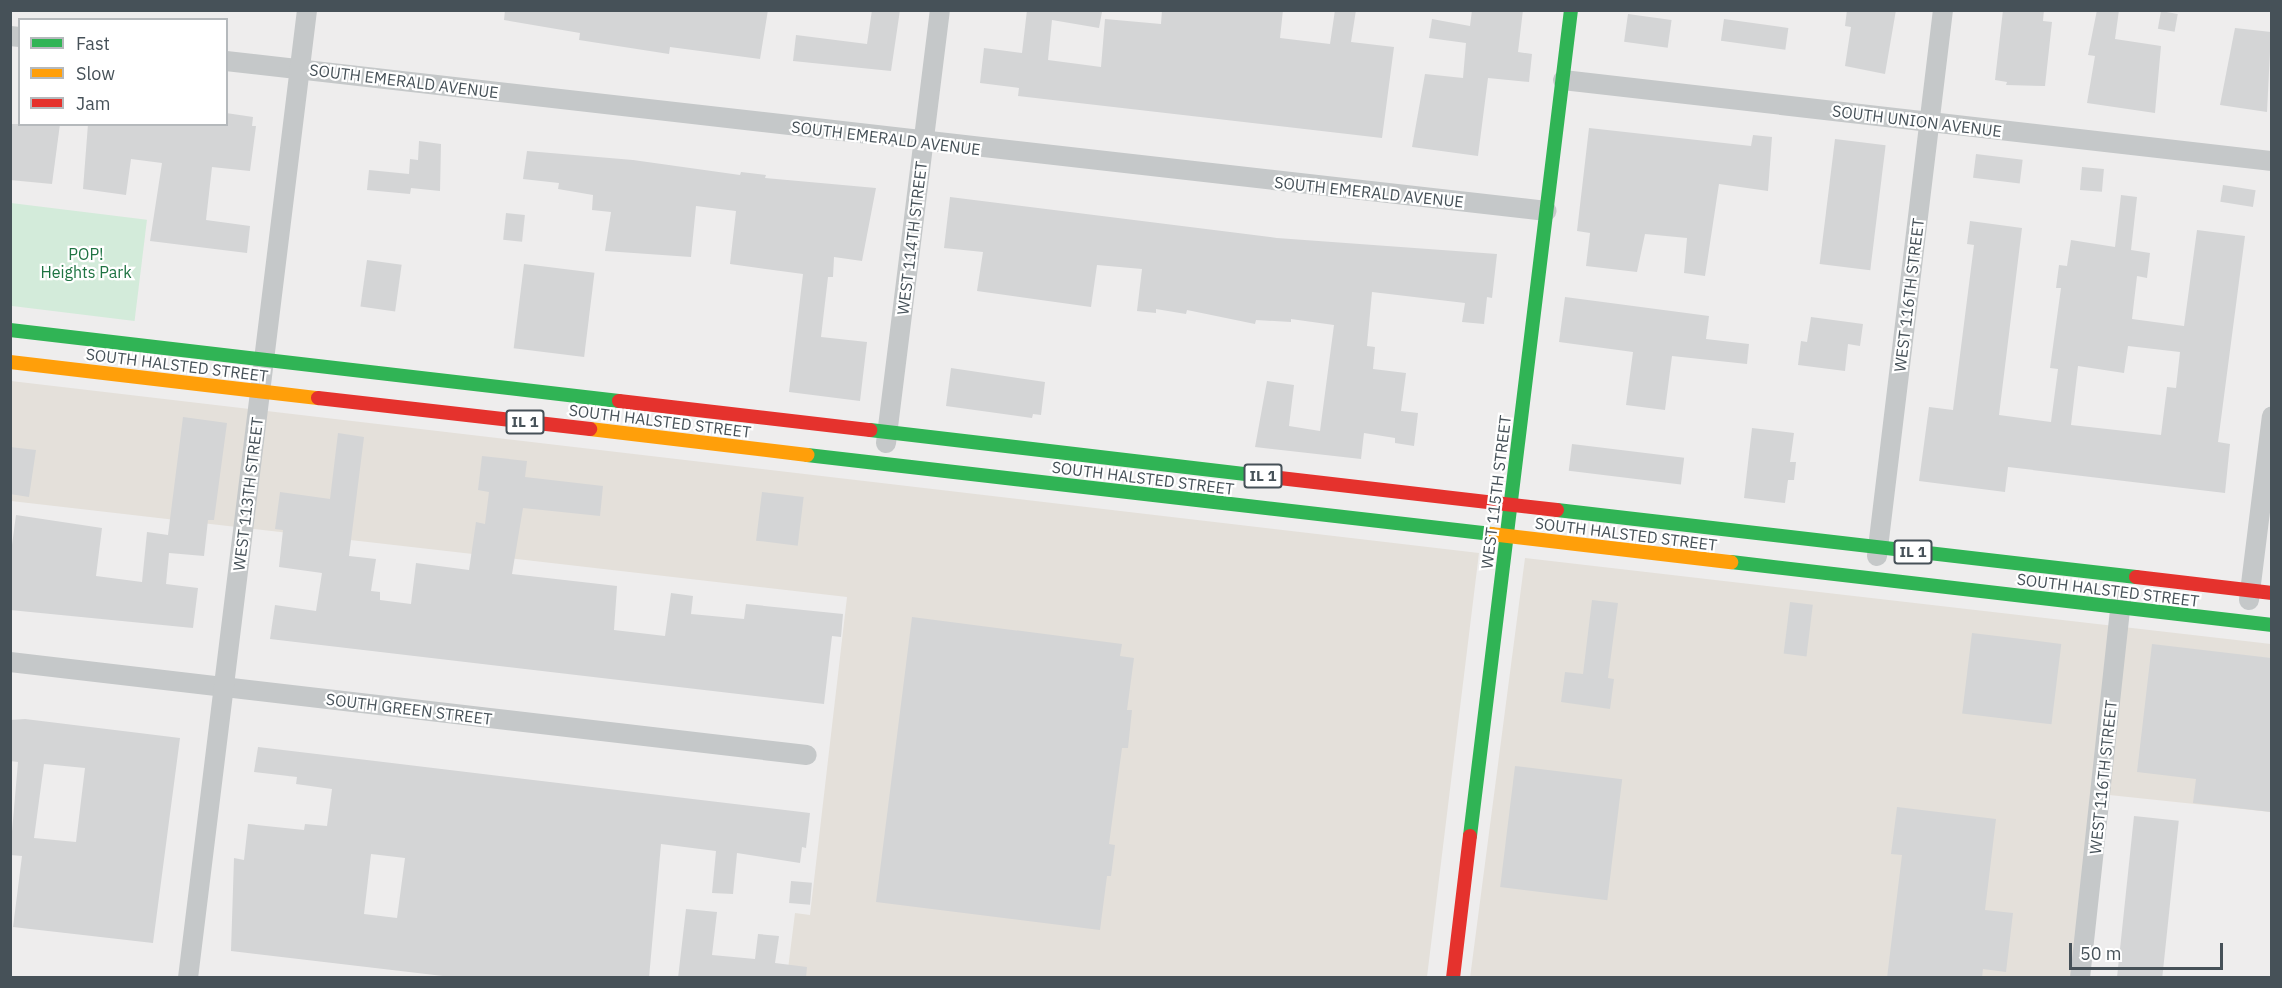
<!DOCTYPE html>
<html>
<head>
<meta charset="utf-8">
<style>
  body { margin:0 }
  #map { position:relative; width:2282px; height:988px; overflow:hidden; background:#eeeded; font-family:"IBM Plex Sans",sans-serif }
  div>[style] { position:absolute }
  .commercial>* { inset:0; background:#e4e0da }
  .green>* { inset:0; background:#d3ebda; transform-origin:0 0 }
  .building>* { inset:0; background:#d4d5d6; transform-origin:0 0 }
  .street>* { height:20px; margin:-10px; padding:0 10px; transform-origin:10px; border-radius:10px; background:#c5c8c9 }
  .fast>* { height:14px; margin:-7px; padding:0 7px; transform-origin:7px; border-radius:7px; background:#30b455 }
  .slow>* { height:14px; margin:-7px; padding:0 7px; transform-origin:7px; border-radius:7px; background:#ff9f0a }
  .jam>* { height:14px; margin:-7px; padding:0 7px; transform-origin:7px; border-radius:7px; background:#e5322d }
  span { translate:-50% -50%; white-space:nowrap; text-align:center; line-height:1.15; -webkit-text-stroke:4.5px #fff; paint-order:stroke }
  .shield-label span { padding:2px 4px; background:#fff; border:2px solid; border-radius:4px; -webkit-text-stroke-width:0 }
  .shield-label { font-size:15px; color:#465158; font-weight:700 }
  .street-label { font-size:16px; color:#465158 }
  .park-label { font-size:16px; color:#1e7342 }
  .frame { position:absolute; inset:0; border:12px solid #465158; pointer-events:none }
  .legend { position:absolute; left:18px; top:18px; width:210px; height:108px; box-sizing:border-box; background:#fff; border:2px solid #b5b9bc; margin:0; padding:8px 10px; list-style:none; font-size:18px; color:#465158 }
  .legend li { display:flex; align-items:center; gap:12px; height:30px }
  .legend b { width:30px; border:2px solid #b5b9bc }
  .scale { position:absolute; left:2069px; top:943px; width:154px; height:27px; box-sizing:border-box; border:3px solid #465158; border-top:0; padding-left:8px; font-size:18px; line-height:21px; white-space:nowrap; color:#465158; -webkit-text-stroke:4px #fff; paint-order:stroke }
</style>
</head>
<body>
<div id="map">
  <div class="commercial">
    <i style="clip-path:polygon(11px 381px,1479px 553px,1427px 977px,787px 977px,795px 913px,810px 915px,847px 597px,11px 501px)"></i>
    <i style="clip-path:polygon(1525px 558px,2271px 644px,2271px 812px,2100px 794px,2078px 977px,1470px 978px)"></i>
  </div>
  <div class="green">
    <i style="left:11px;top:203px;width:137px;height:102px;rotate:7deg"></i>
  </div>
  <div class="building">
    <i style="clip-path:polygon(505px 10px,768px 10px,760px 59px,670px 47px,669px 54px,579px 40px,580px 33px,504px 20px)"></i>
    <i style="clip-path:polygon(872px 10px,900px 10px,891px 71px,793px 61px,796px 35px,867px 44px)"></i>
    <i style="clip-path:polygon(1027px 10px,1102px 12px,1099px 28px,1052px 20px,1048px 60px,1101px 67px,1105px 19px,1161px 24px,1162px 10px,1283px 10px,1280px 38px,1330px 44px,1335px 10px,1356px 10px,1351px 42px,1394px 47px,1382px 138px,1018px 96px,1019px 88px,980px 83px,984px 48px,1022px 53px)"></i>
    <i style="clip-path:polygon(1472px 10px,1523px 10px,1518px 52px,1532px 54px,1529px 82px,1488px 78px,1478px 156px,1412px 147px,1425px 74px,1463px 78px,1466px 43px,1429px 38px,1432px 19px,1470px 26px)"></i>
    <i style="clip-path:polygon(1847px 10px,1896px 10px,1885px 74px,1845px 66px,1851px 27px,1845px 26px)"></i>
    <i style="clip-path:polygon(2003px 10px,2044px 10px,2043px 21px,2052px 22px,2045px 86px,2006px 85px,2007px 82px,1995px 80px)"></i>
    <i style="clip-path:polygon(2097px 10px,2119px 10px,2115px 39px,2161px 46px,2155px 113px,2087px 103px,2095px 56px,2088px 55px)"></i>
    <i style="left:2161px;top:11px;width:17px;height:18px;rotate:10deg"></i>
    <i style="left:1628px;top:14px;width:44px;height:28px;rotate:8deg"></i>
    <i style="left:1724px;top:19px;width:65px;height:22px;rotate:8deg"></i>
    <i style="clip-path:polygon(2235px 28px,2271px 32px,2267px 112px,2220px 105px)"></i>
    <i style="clip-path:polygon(226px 113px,253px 117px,252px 126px,256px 126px,250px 171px,212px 167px,206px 220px,250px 226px,247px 253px,150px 241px,162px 163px,131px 159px,126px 195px,83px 189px,88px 124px,226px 124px)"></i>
    <i style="clip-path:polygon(10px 124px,60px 124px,52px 184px,10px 180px)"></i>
    <i style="clip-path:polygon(1589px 128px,1751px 146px,1753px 135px,1772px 137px,1768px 191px,1719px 184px,1705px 276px,1684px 273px,1687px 238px,1645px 234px,1637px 272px,1586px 266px,1590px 233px,1577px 231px)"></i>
    <i style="left:1835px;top:139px;width:51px;height:126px;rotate:7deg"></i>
    <i style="clip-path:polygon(419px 141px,441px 144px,440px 191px,411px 188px,410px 194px,367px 190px,369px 170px,409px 174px,410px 159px,418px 160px)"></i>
    <i style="clip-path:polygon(527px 151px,633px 160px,740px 175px,741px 172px,766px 175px,765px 178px,876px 188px,862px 261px,834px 257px,833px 277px,828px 277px,821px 337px,867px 342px,860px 401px,789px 392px,803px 274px,730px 264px,736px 211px,696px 206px,691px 257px,605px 251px,611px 212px,592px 210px,593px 195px,558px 189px,559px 183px,523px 179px)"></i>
    <i style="left:1976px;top:154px;width:47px;height:24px;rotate:7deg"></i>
    <i style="left:2082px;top:167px;width:22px;height:23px;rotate:5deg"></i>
    <i style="left:2223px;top:185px;width:33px;height:17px;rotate:9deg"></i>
    <i style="clip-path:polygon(evenodd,2121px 195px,2137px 197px,2131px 250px,2150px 253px,2147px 278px,2137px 276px,2132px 319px,2184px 326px,2197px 230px,2245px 236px,2218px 442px,2230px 444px,2225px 493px,2008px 467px,2005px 492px,1919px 481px,1929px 407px,1953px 410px,1974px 245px,1967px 244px,1970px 221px,2022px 228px,1999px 415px,2051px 422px,2058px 369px,2050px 368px,2061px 288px,2056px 288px,2059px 265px,2067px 266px,2071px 240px,2115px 247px,2121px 195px,2128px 346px,2180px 352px,2176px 388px,2167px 387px,2161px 435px,2071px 425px,2078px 366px,2124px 373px,2128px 346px)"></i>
    <i style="clip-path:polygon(950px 197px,1277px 238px,1497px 254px,1492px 298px,1487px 297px,1484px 324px,1462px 322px,1465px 303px,1372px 292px,1367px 346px,1375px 347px,1373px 369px,1406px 373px,1401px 411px,1418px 413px,1414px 446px,1395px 443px,1395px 438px,1364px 433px,1361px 459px,1255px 447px,1267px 381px,1294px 385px,1289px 426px,1320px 431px,1334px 325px,1291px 319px,1291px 322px,1256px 320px,1255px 324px,1187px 310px,1186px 314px,1156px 309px,1156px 313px,1137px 311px,1142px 269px,1097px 265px,1091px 307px,977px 291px,983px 252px,944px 248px)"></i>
    <i style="left:506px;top:213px;width:19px;height:27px;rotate:6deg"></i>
    <i style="left:367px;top:260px;width:35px;height:47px;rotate:8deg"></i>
    <i style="left:524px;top:264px;width:71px;height:85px;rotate:7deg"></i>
    <i style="clip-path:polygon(1565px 297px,1709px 316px,1706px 339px,1749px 344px,1747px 364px,1672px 356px,1665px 410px,1626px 405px,1633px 352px,1559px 342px)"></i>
    <i style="clip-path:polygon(1811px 317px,1863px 324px,1860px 346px,1848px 344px,1845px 371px,1798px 365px,1801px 341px,1807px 342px)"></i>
    <i style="clip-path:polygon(951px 368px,1045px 382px,1041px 415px,1033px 414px,1032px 418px,946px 406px)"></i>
    <i style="clip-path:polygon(183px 417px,227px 423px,214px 520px,208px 520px,204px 556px,169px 553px,166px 584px,198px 588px,193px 628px,10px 610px,10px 560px,16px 515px,102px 528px,96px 576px,142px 582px,147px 532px,168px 535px)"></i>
    <i style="clip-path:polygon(1752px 428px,1794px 433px,1790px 462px,1796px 462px,1794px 480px,1788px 480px,1785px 503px,1744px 498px)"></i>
    <i style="clip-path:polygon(338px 433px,364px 437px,349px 556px,376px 559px,371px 591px,380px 592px,380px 600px,411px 604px,416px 563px,469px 570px,476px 522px,485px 524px,489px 492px,478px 490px,482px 456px,527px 461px,525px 477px,603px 486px,600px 516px,523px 508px,512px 574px,617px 586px,614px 630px,665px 636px,671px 593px,693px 596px,691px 614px,744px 619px,746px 604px,843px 614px,841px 637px,832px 636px,824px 704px,270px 639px,275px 605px,316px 611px,322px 573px,279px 567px,283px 530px,275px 529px,280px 492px,330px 499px)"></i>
    <i style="left:1572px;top:444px;width:113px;height:27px;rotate:7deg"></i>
    <i style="clip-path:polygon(10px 447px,36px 450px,29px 497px,10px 494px)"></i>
    <i style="left:762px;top:492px;width:42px;height:49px;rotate:7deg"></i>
    <i style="clip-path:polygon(1592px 600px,1618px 603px,1608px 678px,1614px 679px,1610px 709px,1561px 702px,1565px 672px,1583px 674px)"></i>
    <i style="left:1790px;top:602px;width:23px;height:52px;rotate:7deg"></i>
    <i style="clip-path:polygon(912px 617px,1122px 644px,1120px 656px,1134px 658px,1127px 710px,1132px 710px,1128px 748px,1122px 748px,1109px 844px,1115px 845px,1111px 876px,1107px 876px,1100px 930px,876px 902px)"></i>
    <i style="left:1972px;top:633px;width:90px;height:81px;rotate:7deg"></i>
    <i style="clip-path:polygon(2152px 644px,2271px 658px,2271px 812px,2193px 803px,2196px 779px,2137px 772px)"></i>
    <i style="clip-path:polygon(evenodd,25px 719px,180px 738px,153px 943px,13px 927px,22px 856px,10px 855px,18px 762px,10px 761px,10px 720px,25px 719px,44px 764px,85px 768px,76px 842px,34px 838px,44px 764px)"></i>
    <i style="clip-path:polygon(evenodd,258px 747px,810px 813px,806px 848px,802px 847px,800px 863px,737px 853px,733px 894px,712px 893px,716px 851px,661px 844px,649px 978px,460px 978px,231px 951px,234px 858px,244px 860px,248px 824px,304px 830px,305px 824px,327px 826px,332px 789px,296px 784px,297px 777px,254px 772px,258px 747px,371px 854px,405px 858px,397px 918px,364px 914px,371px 854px)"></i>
    <i style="left:1515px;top:766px;width:108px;height:122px;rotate:7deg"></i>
    <i style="clip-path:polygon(1897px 807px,1996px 819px,1985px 910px,2013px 913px,2006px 972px,1983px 969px,1982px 978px,1887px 978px,1902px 855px,1891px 854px)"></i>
    <i style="left:2134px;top:816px;width:45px;height:163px;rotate:6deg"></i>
    <i style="left:791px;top:881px;width:21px;height:22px;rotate:5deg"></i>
    <i style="clip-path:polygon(686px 909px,717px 912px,712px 955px,755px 959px,758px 934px,779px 936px,775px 963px,807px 967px,806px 978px,678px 978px)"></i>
  </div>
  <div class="street">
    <i style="left:10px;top:36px;width:10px;rotate:6deg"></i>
    <i style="left:226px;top:61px;width:1329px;rotate:6.48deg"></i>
    <i style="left:1563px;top:80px;width:714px;rotate:6.52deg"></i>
    <i style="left:886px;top:443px;width:436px;rotate:-82.9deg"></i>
    <i style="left:1877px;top:556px;width:550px;rotate:-83.11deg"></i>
    <i style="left:2249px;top:600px;width:185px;rotate:-82.9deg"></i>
    <i style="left:10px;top:662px;width:802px;rotate:6.66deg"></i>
    <i style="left:188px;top:978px;width:975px;rotate:-82.99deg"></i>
    <i style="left:2080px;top:978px;width:382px;rotate:-83.8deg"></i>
  </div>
  <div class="fast">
    <i style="left:10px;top:330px;width:613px;rotate:6.65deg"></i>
    <i style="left:870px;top:430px;width:387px;rotate:6.7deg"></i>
    <i style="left:807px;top:455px;width:689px;rotate:6.59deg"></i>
    <i style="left:1557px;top:510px;width:583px;rotate:6.6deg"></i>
    <i style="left:1731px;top:562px;width:545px;rotate:6.64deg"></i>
    <i style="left:1470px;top:836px;width:832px;rotate:-83.03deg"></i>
  </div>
  <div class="slow">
    <i style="left:10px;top:362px;width:310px;rotate:6.7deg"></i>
    <i style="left:590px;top:429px;width:219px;rotate:6.8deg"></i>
    <i style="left:1491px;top:534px;width:242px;rotate:6.7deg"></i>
  </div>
  <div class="jam">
    <i style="left:318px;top:398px;width:274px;rotate:6.5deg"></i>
    <i style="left:619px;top:401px;width:253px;rotate:6.6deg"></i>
    <i style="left:1254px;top:475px;width:305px;rotate:6.6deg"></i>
    <i style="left:2136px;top:577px;width:137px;rotate:6.7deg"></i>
    <i style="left:1453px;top:978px;width:143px;rotate:-83.2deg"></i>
  </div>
  <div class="shield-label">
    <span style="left:525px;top:422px">IL 1</span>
    <span style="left:1263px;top:476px">IL 1</span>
    <span style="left:1913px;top:552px">IL 1</span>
  </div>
  <div class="street-label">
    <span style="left:404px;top:81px;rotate:7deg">SOUTH EMERALD AVENUE</span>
    <span style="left:1917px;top:121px;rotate:7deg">SOUTH UNION AVENUE</span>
    <span style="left:886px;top:138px;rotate:7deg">SOUTH EMERALD AVENUE</span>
    <span style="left:1369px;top:192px;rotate:6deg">SOUTH EMERALD AVENUE</span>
    <span style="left:912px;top:238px;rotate:-83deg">WEST 114TH STREET</span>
    <span style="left:1909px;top:295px;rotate:-83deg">WEST 116TH STREET</span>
    <span style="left:177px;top:365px;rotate:7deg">SOUTH HALSTED STREET</span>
    <span style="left:660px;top:421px;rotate:7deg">SOUTH HALSTED STREET</span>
    <span style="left:1143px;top:478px;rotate:7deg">SOUTH HALSTED STREET</span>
    <span style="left:1496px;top:492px;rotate:-83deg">WEST 115TH STREET</span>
    <span style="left:248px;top:494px;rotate:-83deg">WEST 113TH STREET</span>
    <span style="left:1626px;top:534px;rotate:7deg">SOUTH HALSTED STREET</span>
    <span style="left:2108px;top:590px;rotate:7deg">SOUTH HALSTED STREET</span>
    <span style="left:409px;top:709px;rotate:7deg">SOUTH GREEN STREET</span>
    <span style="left:2103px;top:777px;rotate:-84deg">WEST 116TH STREET</span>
  </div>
  <div class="park-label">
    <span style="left:86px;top:263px">POP!<br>Heights Park</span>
  </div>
  <div class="frame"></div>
  <ul class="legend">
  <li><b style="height:8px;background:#30b455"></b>Fast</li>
  <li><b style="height:8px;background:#ff9f0a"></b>Slow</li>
  <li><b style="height:8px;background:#e5322d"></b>Jam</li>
  </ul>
  <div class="scale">50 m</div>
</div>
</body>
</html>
